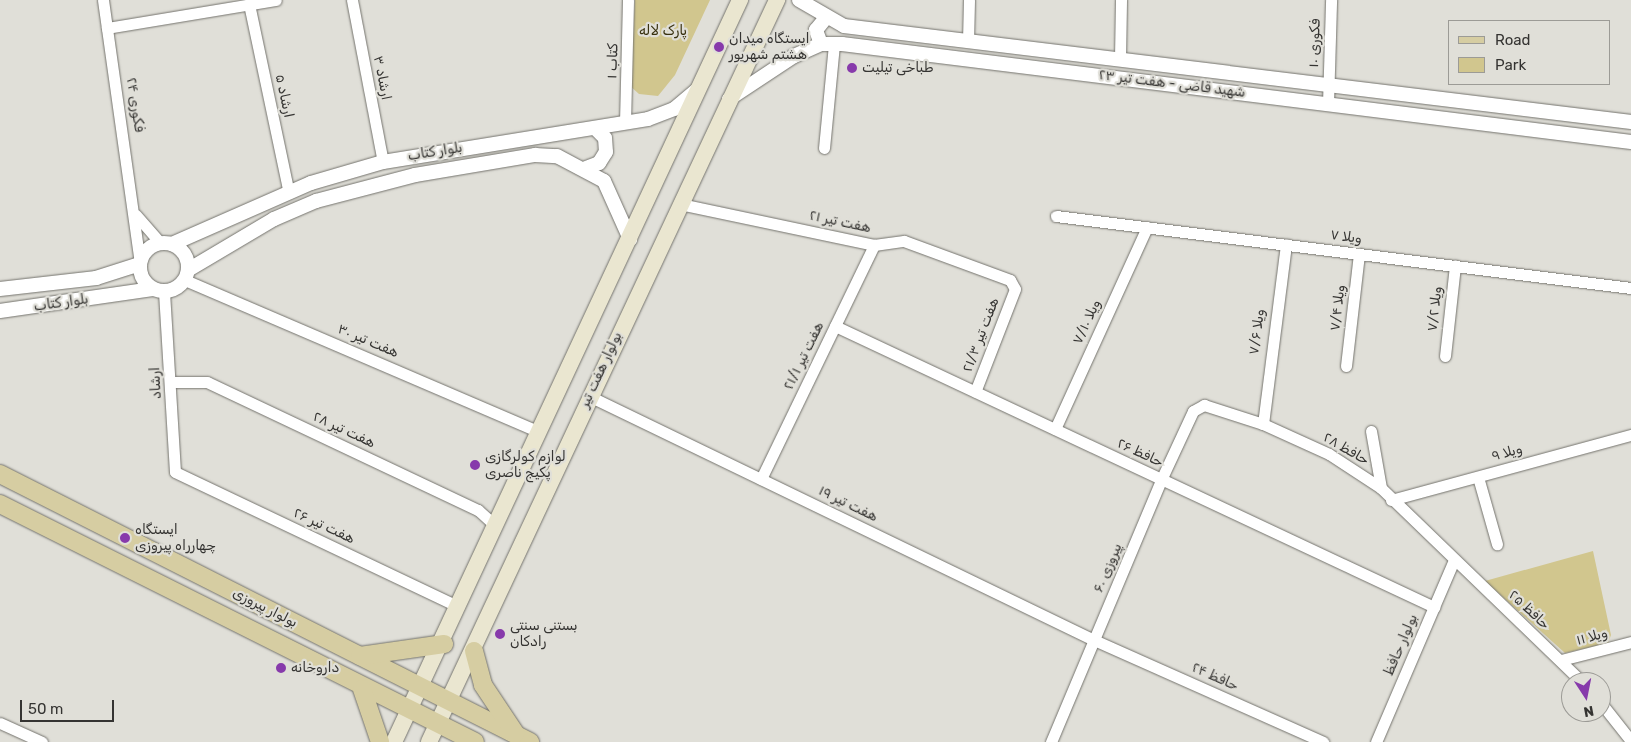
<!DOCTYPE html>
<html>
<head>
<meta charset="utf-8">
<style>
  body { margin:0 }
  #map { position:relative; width:1631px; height:742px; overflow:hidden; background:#e0dfd8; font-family:Rubik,"Noto Naskh Arabic",sans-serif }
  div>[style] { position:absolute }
  .green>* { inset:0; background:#d1c68e }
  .roads { filter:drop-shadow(0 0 1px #74736d) drop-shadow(0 0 1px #74736d) }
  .minor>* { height:11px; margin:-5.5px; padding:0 5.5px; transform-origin:5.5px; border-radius:5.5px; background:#fff }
  .tertiary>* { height:14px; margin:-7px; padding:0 7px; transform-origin:7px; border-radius:7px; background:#fff }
  .tertiary>.ring { margin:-7px; padding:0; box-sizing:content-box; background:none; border:14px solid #fff; border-radius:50% }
  .secondary>* { height:16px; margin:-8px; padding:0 8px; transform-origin:8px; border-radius:8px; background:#eae6d0 }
  .primary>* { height:18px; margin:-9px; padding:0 9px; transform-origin:9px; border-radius:9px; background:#d6cda2 }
  .dots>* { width:14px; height:14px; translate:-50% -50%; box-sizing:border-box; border:2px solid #e0dfd8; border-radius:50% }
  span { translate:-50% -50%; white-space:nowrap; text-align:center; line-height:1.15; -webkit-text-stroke:4.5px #e0dfd8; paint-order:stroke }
  .park-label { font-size:14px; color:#38310f }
  .poi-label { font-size:14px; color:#353432 }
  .left { translate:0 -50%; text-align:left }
  .street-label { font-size:14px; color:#353432 }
  .legend { position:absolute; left:1448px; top:20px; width:162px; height:65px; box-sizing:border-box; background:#e0dfd8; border:1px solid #9c9b96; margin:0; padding:6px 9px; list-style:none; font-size:15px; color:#353432 }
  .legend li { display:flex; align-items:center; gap:10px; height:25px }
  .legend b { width:25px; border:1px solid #9c9b96 }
  .north { position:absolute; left:1561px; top:672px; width:50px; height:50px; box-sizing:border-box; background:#e0dfd8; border:1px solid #9c9b96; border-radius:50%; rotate:169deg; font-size:14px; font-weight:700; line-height:20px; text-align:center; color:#353432 }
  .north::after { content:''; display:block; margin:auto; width:18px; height:22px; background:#873aab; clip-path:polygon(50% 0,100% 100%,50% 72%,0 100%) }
  .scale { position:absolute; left:20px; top:700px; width:94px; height:22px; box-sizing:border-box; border:2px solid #353432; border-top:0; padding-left:6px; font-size:15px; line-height:18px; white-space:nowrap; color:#353432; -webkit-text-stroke:4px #e0dfd8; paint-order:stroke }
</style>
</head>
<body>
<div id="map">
  <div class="green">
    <i style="clip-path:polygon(635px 0,710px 0,675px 75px,658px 96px,639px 94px,630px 86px)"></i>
    <i style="clip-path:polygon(1593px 551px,1611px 635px,1608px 643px,1565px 653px,1485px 581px)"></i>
  </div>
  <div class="roads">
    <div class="minor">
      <i style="left:103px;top:0;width:267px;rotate:82deg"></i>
      <i style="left:352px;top:0;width:165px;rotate:79.2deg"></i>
      <i style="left:249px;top:4px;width:193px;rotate:78.1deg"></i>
      <i style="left:107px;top:28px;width:171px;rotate:-9.4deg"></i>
      <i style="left:968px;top:41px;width:41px;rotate:-88.6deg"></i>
      <i style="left:1120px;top:58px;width:58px;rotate:-89deg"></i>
      <i style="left:1328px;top:104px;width:104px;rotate:-88.3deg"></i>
      <i style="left:625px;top:123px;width:123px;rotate:-88.6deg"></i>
      <i style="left:824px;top:148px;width:104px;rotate:-84.5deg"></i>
      <i style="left:680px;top:204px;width:198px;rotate:11.9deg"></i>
      <i style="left:874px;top:245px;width:30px;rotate:-8deg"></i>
      <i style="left:904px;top:241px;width:113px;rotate:20.2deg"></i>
      <i style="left:1010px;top:280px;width:10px;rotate:61deg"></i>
      <i style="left:1015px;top:289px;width:110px;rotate:111.2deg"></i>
      <i style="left:136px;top:215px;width:37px;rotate:49deg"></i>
      <i style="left:1056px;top:216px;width:579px;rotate:7.14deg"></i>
      <i style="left:185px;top:280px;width:385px;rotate:23.2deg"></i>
      <i style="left:164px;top:292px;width:180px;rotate:86.5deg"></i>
      <i style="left:175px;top:472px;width:314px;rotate:25.4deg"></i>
      <i style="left:835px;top:326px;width:662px;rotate:25.13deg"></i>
      <i style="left:1445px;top:356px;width:91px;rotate:-83.7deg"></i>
      <i style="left:1346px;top:366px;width:113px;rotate:-83.4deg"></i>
      <i style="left:172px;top:382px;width:35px"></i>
      <i style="left:207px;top:382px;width:300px;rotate:25.3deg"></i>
      <i style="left:478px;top:510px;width:24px;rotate:42deg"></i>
      <i style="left:589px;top:396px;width:561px;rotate:25.79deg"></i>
      <i style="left:1094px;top:640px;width:251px;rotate:24deg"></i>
      <i style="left:1263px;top:424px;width:181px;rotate:-82.7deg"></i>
      <i style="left:1055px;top:429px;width:222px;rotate:-65.5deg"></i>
      <i style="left:1371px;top:431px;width:58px;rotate:80deg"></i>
      <i style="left:1478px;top:477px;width:70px;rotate:74.2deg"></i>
      <i style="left:761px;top:479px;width:260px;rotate:-64.2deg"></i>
      <i style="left:1391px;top:500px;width:249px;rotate:-15.2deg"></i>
      <i style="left:1561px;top:660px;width:72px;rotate:-14.4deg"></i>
      <i style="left:1601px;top:703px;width:48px;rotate:51.7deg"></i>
      <i style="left:0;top:723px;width:46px;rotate:24.3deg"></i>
      <i style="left:1051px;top:742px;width:284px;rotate:-67.2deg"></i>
      <i style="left:1161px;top:480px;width:76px;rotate:-65.1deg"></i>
      <i style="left:1193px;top:411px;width:13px;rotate:-29deg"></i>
      <i style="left:1204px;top:405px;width:62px;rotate:17.9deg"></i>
      <i style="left:1263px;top:424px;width:72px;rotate:24.4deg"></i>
      <i style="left:1329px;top:454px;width:62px;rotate:33.2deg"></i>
      <i style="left:1381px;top:488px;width:279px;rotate:44deg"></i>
      <i style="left:1376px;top:742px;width:198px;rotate:-66.8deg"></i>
    </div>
    <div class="tertiary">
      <i style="left:799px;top:0;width:52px;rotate:30deg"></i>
      <i style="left:844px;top:26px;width:793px;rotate:6.95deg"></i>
      <i style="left:821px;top:44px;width:15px;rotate:-110deg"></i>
      <i style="left:816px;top:30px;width:14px;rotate:-51deg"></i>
      <i style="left:729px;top:99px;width:78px;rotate:-33.5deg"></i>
      <i style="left:794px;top:56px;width:30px;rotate:-24deg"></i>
      <i style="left:821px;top:44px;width:21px"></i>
      <i style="left:842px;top:44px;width:795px;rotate:7.08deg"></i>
      <i style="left:586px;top:168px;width:14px;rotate:-21deg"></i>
      <i style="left:599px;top:163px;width:13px;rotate:-58deg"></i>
      <i style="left:606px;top:152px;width:14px;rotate:-94deg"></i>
      <i style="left:605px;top:138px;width:14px;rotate:-135deg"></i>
      <i class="ring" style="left:140px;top:243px;width:34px;height:34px"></i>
      <i style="left:172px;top:244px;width:152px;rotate:-23.7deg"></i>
      <i style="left:311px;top:183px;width:75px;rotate:-16.3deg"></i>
      <i style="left:383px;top:162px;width:268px;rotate:-9.2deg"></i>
      <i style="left:648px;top:119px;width:28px;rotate:-21deg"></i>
      <i style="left:674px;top:109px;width:31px;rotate:-40deg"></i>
      <i style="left:188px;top:270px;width:100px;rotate:-30.7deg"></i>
      <i style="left:274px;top:219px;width:46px;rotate:-23.2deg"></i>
      <i style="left:316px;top:201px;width:102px;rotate:-14.7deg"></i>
      <i style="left:415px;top:175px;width:122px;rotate:-9.5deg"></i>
      <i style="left:535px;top:155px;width:22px;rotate:3deg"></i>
      <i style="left:557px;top:156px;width:53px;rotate:28deg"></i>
      <i style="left:604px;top:181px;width:64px;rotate:65.9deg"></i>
      <i style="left:0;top:289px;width:97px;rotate:-6.5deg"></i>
      <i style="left:96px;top:278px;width:46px;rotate:-17.7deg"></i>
      <i style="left:0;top:311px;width:154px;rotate:-8.2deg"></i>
    </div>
    <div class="secondary">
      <i style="left:394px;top:742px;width:819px;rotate:-65deg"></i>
      <i style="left:429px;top:742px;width:820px;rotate:-64.87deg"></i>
    </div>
    <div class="primary">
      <i style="left:0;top:474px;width:594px;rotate:26.82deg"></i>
      <i style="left:0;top:504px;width:531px;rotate:26.61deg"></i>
      <i style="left:474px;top:651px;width:35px;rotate:75deg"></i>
      <i style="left:483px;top:685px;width:58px;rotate:56.3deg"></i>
      <i style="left:360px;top:656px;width:85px;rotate:-8.1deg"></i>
      <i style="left:362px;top:689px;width:56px;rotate:71.2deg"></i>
    </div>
  </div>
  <div class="dots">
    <i style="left:719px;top:47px;background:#873aab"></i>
    <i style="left:852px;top:68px;background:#873aab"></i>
    <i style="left:475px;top:465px;background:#873aab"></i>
    <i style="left:125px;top:538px;background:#873aab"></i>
    <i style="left:500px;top:634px;background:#873aab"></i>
    <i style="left:281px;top:668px;background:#873aab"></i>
  </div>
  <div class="park-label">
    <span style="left:663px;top:31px">پارک لاله</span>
  </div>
  <div class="poi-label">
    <span class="left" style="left:729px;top:47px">ایستگاه میدان<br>هشتم شهریور</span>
    <span class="left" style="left:862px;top:68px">طباخی تیلیت</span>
    <span class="left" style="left:485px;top:465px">لوازم کولرگازی<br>پکیج ناصری</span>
    <span class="left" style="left:135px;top:538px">ایستگاه<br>چهارراه پیروزی</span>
    <span class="left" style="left:510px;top:634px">بستنی سنتی<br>رادکان</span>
    <span class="left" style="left:291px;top:668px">داروخانه</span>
  </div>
  <div class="street-label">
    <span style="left:1315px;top:43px;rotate:-88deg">فکوری ۱۰</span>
    <span style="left:613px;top:61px;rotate:-88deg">کتاب ۱</span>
    <span style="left:382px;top:78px;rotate:79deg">ارشاد ۳</span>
    <span style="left:1172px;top:84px;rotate:7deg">شهید قاضی - هفت تیر ۲۳</span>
    <span style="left:284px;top:96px;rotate:78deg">ارشاد ۵</span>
    <span style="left:135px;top:105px;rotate:81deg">فکوری ۲۴</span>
    <span style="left:435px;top:152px;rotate:-9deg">بلوار کتاب</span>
    <span style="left:840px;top:222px;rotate:12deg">هفت تیر ۲۱</span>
    <span style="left:1346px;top:237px;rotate:8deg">ویلا ۷</span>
    <span style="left:61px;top:303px;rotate:-8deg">بلوار کتاب</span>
    <span style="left:1338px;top:308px;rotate:-83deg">ویلا ۷/۴</span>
    <span style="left:1435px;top:309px;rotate:-83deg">ویلا ۷/۲</span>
    <span style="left:1087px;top:322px;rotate:-65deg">ویلا ۷/۱۰</span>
    <span style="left:1257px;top:332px;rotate:-82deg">ویلا ۷/۶</span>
    <span style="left:981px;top:335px;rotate:-69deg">هفت تیر ۲۱/۳</span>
    <span style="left:368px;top:341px;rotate:23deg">هفت تیر ۳۰</span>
    <span style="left:804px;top:356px;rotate:-64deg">هفت تیر ۲۱/۱</span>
    <span style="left:601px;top:370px;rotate:-65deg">بولوار هفت تیر</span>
    <span style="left:156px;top:383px;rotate:-93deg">ارشاد</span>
    <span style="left:344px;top:430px;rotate:25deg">هفت تیر ۲۸</span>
    <span style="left:1346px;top:449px;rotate:30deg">حافظ ۲۸</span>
    <span style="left:1140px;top:453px;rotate:25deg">حافظ ۲۶</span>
    <span style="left:1507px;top:453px;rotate:-15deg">ویلا ۹</span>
    <span style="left:848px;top:504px;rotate:26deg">هفت تیر ۱۹</span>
    <span style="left:324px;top:526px;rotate:25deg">هفت تیر ۲۶</span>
    <span style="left:1108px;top:568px;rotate:-67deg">پیروزی ۶۰</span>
    <span style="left:265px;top:608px;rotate:27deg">بولوار پیروزی</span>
    <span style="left:1529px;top:610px;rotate:43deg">حافظ ۲۵</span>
    <span style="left:1592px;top:637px;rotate:-15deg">ویلا ۱۱</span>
    <span style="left:1401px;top:645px;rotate:-67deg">بولوار حافظ</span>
    <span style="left:1215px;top:677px;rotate:24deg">حافظ ۲۴</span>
  </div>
  <ul class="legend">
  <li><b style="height:6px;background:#d6cda2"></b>Road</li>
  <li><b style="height:14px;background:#d1c68e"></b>Park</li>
  </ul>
  <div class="north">N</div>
  <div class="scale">50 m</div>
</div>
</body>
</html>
